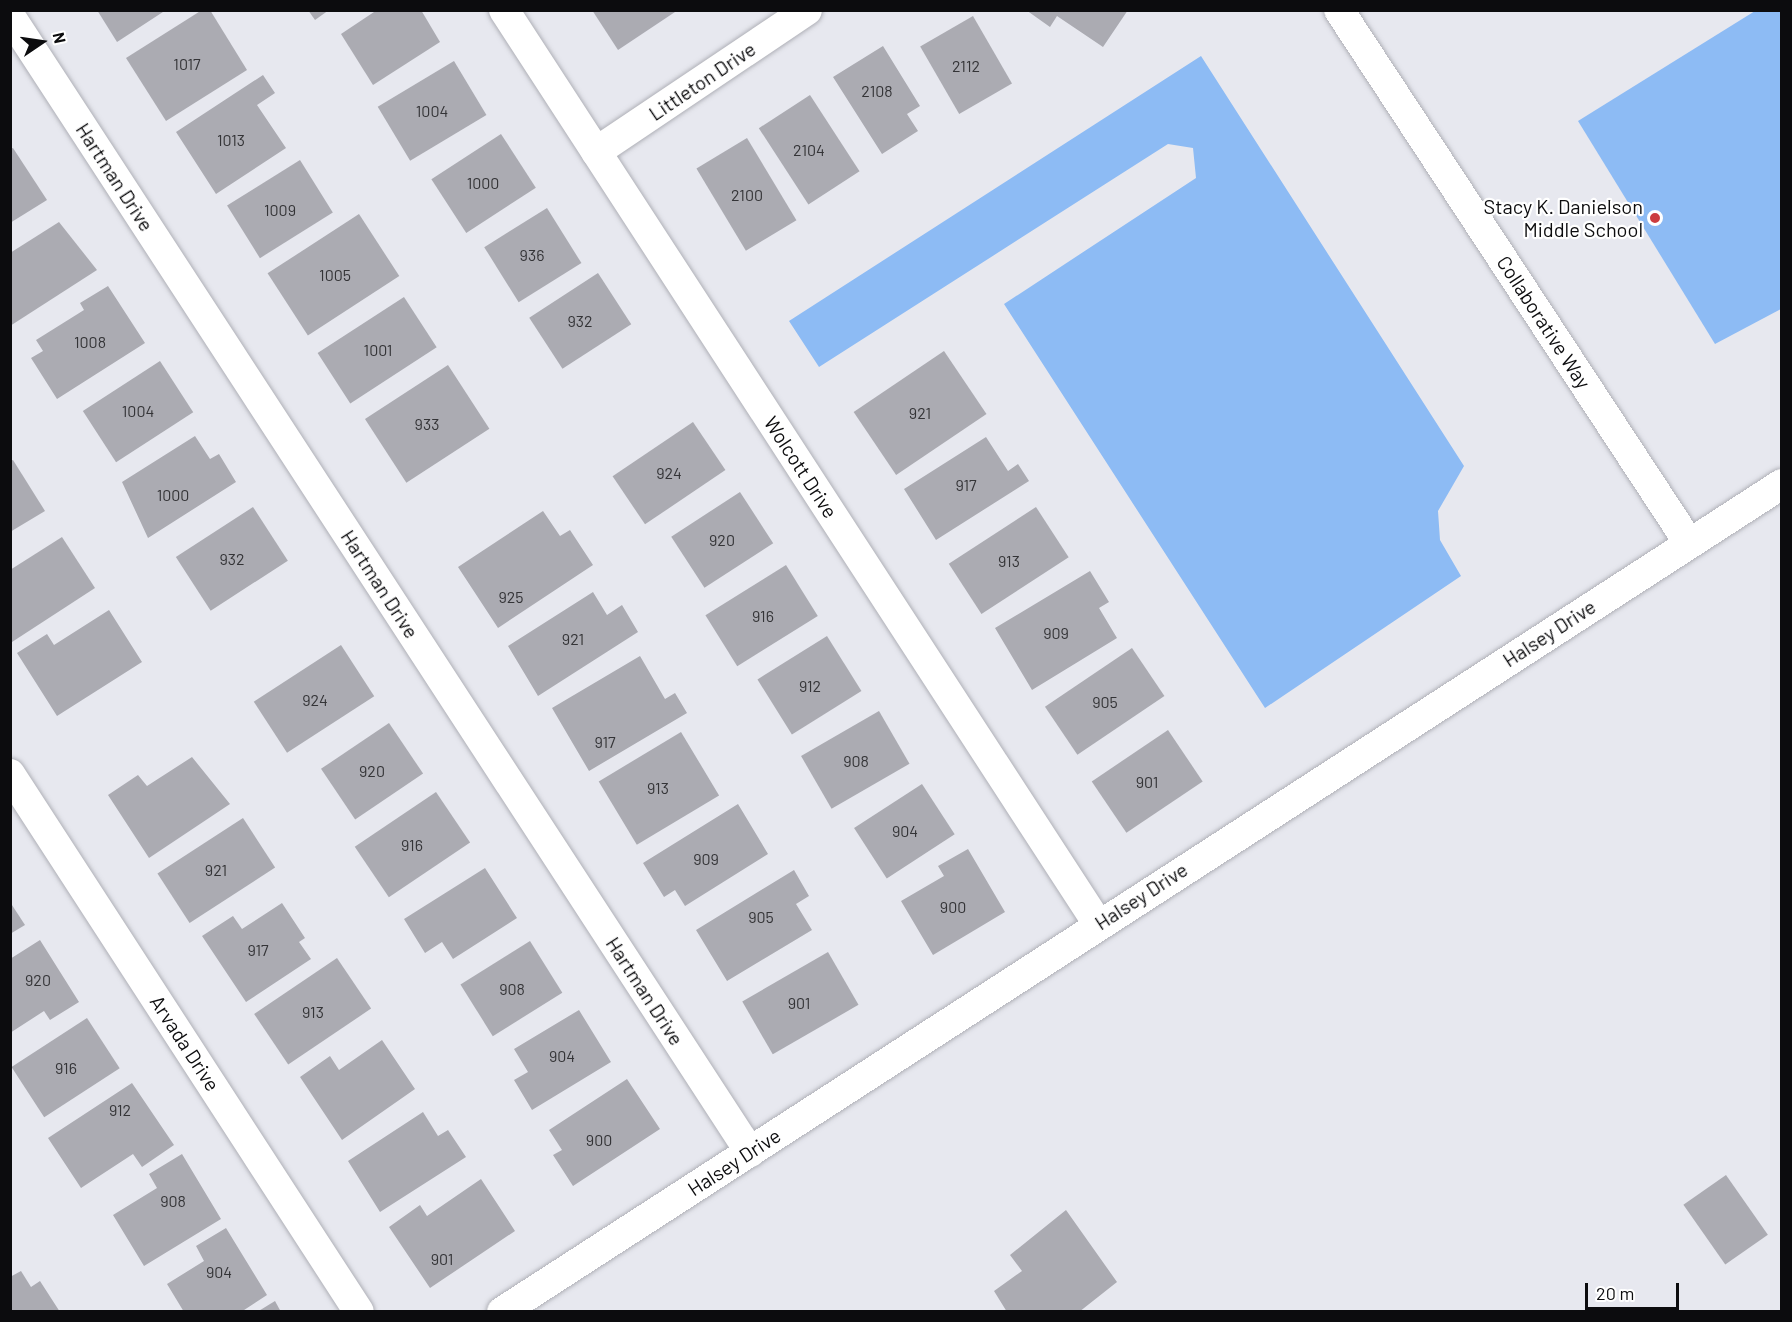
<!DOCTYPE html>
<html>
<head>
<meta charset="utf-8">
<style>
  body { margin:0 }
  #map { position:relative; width:1792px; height:1322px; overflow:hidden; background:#e7e8ef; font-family:Barlow,sans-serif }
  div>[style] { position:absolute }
  .water>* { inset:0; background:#8dbbf4 }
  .building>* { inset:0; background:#ababb2; transform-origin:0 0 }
  .roads { filter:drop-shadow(0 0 2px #afb0b7) drop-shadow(0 0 2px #afb0b7) }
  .minor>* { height:30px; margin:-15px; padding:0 15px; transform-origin:15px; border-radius:15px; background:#fff }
  .dots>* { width:16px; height:16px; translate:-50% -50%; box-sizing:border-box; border:3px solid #fff; border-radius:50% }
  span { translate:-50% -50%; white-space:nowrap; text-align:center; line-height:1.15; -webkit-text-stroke:4.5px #fff; paint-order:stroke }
  .number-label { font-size:16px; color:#343437 }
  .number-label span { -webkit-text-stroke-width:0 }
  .street-label { font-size:20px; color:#0c0c0e }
  .poi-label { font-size:20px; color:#0c0c0e }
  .right { translate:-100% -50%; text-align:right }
  .frame { position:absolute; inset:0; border:12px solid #0c0c0e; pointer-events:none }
  .north { position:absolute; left:12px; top:12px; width:60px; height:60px; -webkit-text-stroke:4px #fff; paint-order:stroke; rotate:77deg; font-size:16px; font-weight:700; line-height:24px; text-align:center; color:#0c0c0e }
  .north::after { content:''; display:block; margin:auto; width:21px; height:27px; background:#0c0c0e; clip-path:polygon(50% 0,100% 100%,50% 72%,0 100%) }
  .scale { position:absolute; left:1585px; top:1283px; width:94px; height:27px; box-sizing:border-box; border:3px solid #0c0c0e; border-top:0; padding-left:8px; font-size:18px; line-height:21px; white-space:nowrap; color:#0c0c0e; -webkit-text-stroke:4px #fff; paint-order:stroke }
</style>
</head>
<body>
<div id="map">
  <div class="water">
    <i style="clip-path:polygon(1755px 11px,1781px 11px,1781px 309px,1715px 344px,1578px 121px)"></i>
    <i style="clip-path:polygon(1201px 56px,1464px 466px,1438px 511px,1440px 540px,1461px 576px,1265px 708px,1004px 304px,1196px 178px,1193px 148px,1168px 144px,819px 367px,789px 321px)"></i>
  </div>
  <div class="building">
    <i style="clip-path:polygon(97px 10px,166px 10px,117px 42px)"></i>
    <i style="clip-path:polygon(202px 10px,210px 10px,247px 70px,166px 121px,126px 58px)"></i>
    <i style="clip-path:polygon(308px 10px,329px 10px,315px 20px)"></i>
    <i style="clip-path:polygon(377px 10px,421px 10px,440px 42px,373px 85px,341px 34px)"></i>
    <i style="clip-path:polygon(592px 10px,678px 10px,618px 50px)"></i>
    <i style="clip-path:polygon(1026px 10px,1128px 10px,1103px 47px,1057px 16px,1050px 27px)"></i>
    <i style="left:973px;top:16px;width:78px;height:61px;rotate:60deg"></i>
    <i style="clip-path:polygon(883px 46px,920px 106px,907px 114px,918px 131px,882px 154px,833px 77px)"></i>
    <i style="left:454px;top:61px;width:63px;height:89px;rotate:59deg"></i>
    <i style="clip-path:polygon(263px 75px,275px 93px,257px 105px,286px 148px,216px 194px,176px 132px)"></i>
    <i style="left:810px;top:95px;width:91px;height:61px;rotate:57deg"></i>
    <i style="left:501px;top:134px;width:64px;height:83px;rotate:57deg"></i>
    <i style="left:747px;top:138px;width:96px;height:59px;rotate:59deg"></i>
    <i style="clip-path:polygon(13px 148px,47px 200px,10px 223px,10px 149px)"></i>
    <i style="left:300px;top:160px;width:62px;height:86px;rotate:58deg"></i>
    <i style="left:547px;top:208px;width:65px;height:74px;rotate:58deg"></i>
    <i style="left:359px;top:214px;width:74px;height:109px;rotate:57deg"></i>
    <i style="clip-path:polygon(59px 222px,97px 270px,10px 326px,10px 253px)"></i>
    <i style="left:598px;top:273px;width:61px;height:82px;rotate:57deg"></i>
    <i style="clip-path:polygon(108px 286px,145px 343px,57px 399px,31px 358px,43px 351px,36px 340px,84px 310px,80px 303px)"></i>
    <i style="left:404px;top:297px;width:60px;height:103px;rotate:57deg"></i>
    <i style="left:944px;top:351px;width:76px;height:109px;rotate:56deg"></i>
    <i style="left:160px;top:361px;width:61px;height:92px;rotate:57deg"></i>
    <i style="left:448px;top:365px;width:76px;height:99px;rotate:57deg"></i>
    <i style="left:693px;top:422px;width:58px;height:97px;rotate:56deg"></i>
    <i style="clip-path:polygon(195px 436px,210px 459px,219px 454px,236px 482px,148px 538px,122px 482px)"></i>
    <i style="clip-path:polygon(986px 437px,1008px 471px,1018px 464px,1029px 481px,936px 540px,904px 489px)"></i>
    <i style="clip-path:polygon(13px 460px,45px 511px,10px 532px,10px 461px)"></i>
    <i style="left:740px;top:492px;width:61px;height:82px;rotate:57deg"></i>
    <i style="left:253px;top:507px;width:64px;height:92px;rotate:57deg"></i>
    <i style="left:1036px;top:507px;width:60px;height:104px;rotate:57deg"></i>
    <i style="clip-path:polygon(543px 511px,560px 536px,570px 530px,593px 565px,498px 628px,458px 567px)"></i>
    <i style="clip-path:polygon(62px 537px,95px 588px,12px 642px,10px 570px)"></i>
    <i style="left:786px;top:565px;width:60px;height:95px;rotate:58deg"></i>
    <i style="clip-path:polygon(1090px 571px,1109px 602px,1099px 608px,1117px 638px,1032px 690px,995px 628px)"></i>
    <i style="clip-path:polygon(593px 592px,607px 615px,622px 605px,638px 632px,538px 696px,508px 646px)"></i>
    <i style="clip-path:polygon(109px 610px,142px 662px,57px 716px,17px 653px,47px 634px,54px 645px)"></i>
    <i style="left:827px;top:636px;width:65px;height:82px;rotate:58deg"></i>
    <i style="left:341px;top:645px;width:61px;height:104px;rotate:57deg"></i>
    <i style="left:1132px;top:648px;width:58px;height:105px;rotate:56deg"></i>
    <i style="clip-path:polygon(640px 656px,665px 699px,675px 693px,687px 713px,589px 771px,552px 708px)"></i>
    <i style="left:879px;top:711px;width:61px;height:90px;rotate:60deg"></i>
    <i style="left:389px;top:723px;width:61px;height:82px;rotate:56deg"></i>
    <i style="left:1168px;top:730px;width:62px;height:92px;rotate:56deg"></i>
    <i style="left:681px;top:732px;width:74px;height:96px;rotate:59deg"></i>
    <i style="clip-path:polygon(192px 757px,230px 804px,149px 858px,108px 795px,138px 775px,147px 786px)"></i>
    <i style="left:922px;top:784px;width:60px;height:81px;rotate:57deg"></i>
    <i style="left:436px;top:792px;width:61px;height:98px;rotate:56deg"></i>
    <i style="clip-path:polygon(738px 804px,768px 854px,685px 906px,675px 890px,664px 897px,643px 863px)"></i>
    <i style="left:243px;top:818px;width:59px;height:102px;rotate:57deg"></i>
    <i style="clip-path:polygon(968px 849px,1005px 912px,933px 955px,901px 901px,944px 876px,938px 866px)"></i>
    <i style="clip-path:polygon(485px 868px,517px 918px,453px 959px,442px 942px,425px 953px,404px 919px)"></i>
    <i style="clip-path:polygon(794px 870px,809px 896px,796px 904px,812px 930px,727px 981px,696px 930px)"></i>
    <i style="clip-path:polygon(10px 902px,25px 925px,10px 934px)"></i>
    <i style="clip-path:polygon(282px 903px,305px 938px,299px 942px,311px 959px,246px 1002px,202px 936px,233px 916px,242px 929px)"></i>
    <i style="clip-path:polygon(40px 940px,79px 1002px,50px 1020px,44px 1011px,10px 1033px,10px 959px)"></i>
    <i style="left:530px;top:941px;width:61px;height:82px;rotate:58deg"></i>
    <i style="left:828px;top:952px;width:61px;height:99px;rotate:60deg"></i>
    <i style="left:337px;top:958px;width:61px;height:100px;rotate:56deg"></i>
    <i style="clip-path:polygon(579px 1010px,611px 1062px,532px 1110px,514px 1080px,528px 1072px,514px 1049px)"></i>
    <i style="left:87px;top:1018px;width:60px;height:90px;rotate:57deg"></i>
    <i style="clip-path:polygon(382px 1040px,415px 1089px,342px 1140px,300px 1077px,330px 1056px,339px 1070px)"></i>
    <i style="clip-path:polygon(627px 1079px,660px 1129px,573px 1186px,553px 1155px,562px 1150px,549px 1130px)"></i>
    <i style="clip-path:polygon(132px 1083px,174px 1145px,142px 1167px,133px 1154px,81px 1188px,48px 1138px)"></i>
    <i style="clip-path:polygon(423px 1112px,438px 1136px,448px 1130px,466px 1157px,380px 1212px,348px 1161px)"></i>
    <i style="clip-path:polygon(182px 1154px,221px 1219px,144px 1266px,113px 1215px,157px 1188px,149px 1174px)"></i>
    <i style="left:1726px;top:1175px;width:73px;height:52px;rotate:55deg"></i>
    <i style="clip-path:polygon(481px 1179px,515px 1231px,430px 1288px,389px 1227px,420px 1205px,427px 1216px)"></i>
    <i style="clip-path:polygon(1066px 1210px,1117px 1282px,1079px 1312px,1007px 1312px,994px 1291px,1022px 1271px,1010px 1255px)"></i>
    <i style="clip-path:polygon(226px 1228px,267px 1295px,241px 1312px,184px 1312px,167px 1284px,204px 1261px,196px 1246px)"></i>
    <i style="clip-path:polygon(21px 1271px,31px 1287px,40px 1281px,60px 1312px,10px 1312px,10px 1277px)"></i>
    <i style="clip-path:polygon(275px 1301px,281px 1312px,257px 1312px)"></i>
  </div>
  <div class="roads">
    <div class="minor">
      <i style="left:504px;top:10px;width:1090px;rotate:56.98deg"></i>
      <i style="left:1339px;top:10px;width:638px;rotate:56.71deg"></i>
      <i style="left:10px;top:16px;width:1356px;rotate:56.92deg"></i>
      <i style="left:596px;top:152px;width:254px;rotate:-33.9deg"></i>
      <i style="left:10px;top:774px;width:641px;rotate:57.03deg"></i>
      <i style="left:502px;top:1312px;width:1524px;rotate:-32.9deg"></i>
    </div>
  </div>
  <div class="dots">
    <i style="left:1655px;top:218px;background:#cc3c40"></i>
  </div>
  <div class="number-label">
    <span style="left:187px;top:64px">1017</span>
    <span style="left:966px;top:66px">2112</span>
    <span style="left:877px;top:91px">2108</span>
    <span style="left:432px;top:111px">1004</span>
    <span style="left:231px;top:140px">1013</span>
    <span style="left:809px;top:150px">2104</span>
    <span style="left:483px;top:183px">1000</span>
    <span style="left:747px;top:195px">2100</span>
    <span style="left:280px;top:210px">1009</span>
    <span style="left:532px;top:255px">936</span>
    <span style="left:335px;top:275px">1005</span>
    <span style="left:580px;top:321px">932</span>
    <span style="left:90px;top:342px">1008</span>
    <span style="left:378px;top:350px">1001</span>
    <span style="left:138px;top:411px">1004</span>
    <span style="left:920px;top:413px">921</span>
    <span style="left:427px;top:424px">933</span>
    <span style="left:669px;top:473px">924</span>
    <span style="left:966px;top:485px">917</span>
    <span style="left:173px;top:495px">1000</span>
    <span style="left:722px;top:540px">920</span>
    <span style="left:232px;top:559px">932</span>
    <span style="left:1009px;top:561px">913</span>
    <span style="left:511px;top:597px">925</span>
    <span style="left:763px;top:616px">916</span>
    <span style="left:1056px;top:633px">909</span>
    <span style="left:573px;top:639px">921</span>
    <span style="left:810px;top:686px">912</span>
    <span style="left:315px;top:700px">924</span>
    <span style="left:1105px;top:702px">905</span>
    <span style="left:605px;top:742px">917</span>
    <span style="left:856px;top:761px">908</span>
    <span style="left:372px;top:771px">920</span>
    <span style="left:1147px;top:782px">901</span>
    <span style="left:658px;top:788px">913</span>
    <span style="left:905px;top:831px">904</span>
    <span style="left:412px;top:845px">916</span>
    <span style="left:706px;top:859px">909</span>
    <span style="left:216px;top:870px">921</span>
    <span style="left:953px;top:907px">900</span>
    <span style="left:761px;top:917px">905</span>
    <span style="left:258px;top:950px">917</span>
    <span style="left:38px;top:980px">920</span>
    <span style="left:512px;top:989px">908</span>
    <span style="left:799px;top:1003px">901</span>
    <span style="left:313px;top:1012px">913</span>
    <span style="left:562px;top:1056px">904</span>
    <span style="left:66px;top:1068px">916</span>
    <span style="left:120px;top:1110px">912</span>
    <span style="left:599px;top:1140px">900</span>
    <span style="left:173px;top:1201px">908</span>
    <span style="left:442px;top:1259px">901</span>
    <span style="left:219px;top:1272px">904</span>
  </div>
  <div class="street-label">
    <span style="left:702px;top:81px;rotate:-34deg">Littleton Drive</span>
    <span style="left:115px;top:177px;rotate:57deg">Hartman Drive</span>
    <span style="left:1544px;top:322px;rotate:57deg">Collaborative Way</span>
    <span style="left:801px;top:467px;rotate:57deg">Wolcott Drive</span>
    <span style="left:380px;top:584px;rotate:57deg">Hartman Drive</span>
    <span style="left:1549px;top:633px;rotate:-33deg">Halsey Drive</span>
    <span style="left:1141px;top:896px;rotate:-33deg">Halsey Drive</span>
    <span style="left:645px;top:991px;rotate:57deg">Hartman Drive</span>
    <span style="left:185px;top:1043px;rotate:57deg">Arvada Drive</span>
    <span style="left:734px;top:1162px;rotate:-33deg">Halsey Drive</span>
  </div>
  <div class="poi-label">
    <span class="right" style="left:1643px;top:218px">Stacy K. Danielson<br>Middle School</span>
  </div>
  <div class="frame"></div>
  <div class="north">N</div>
  <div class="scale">20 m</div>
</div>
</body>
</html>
